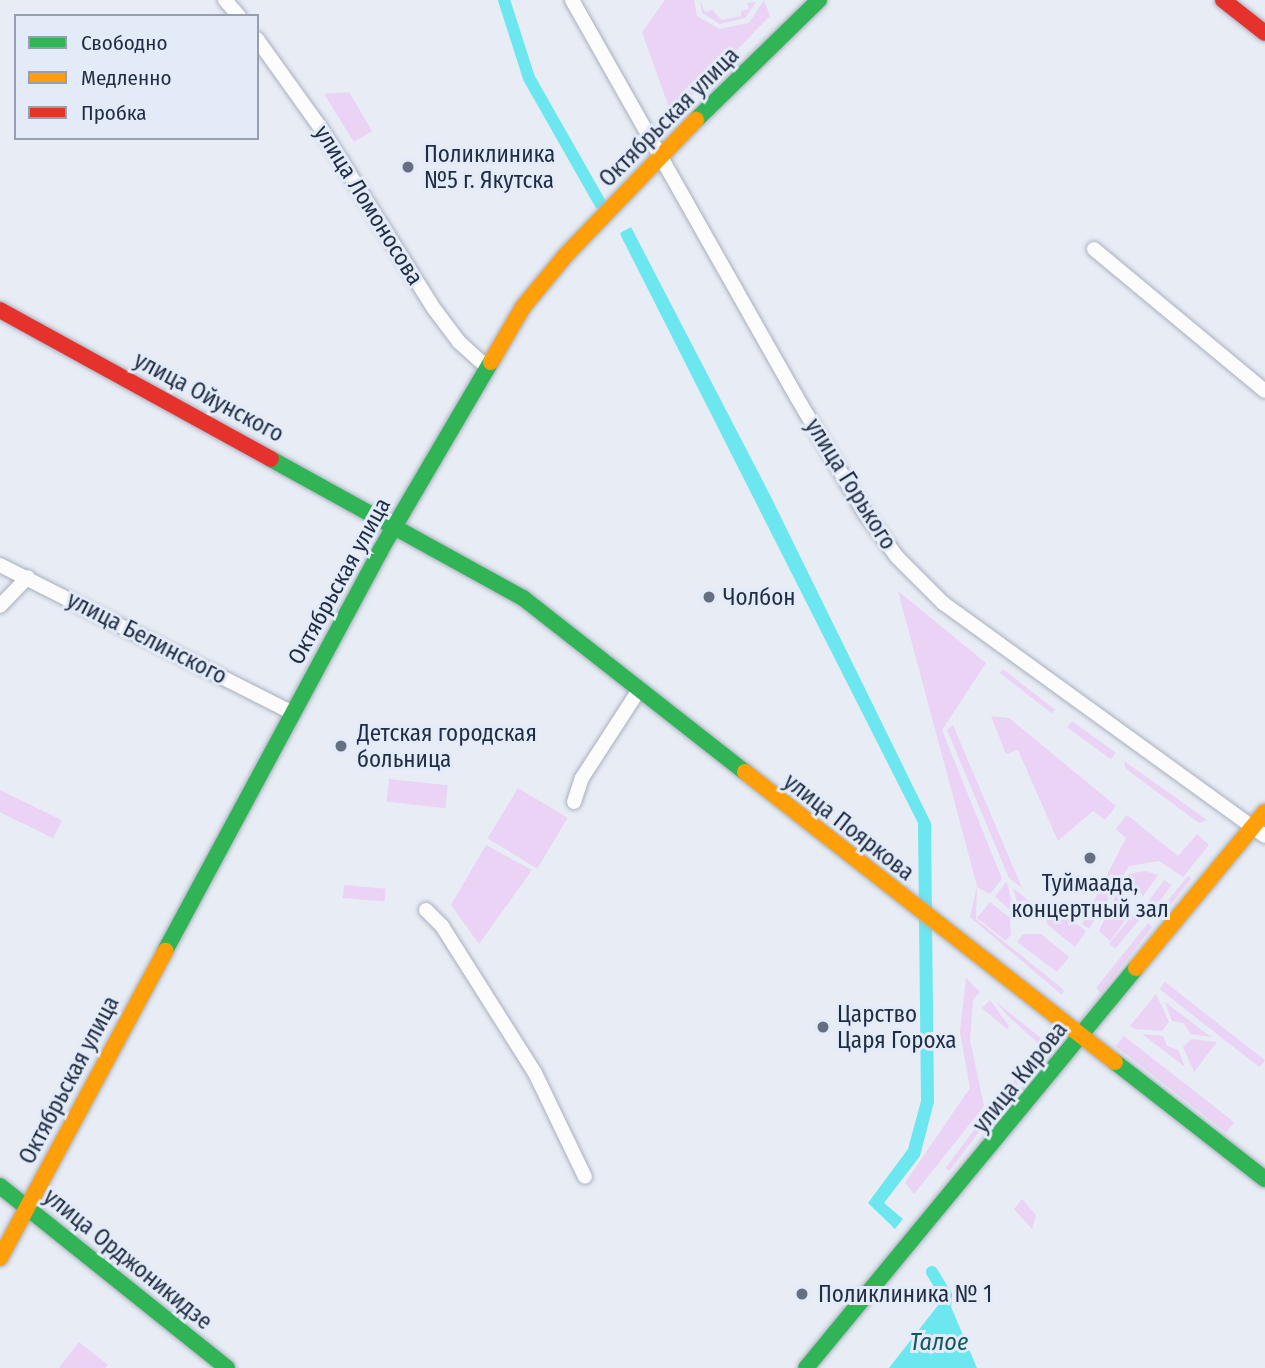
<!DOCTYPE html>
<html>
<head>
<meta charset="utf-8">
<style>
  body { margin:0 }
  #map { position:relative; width:1265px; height:1368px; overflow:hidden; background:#e8ecf4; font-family:"Fira Sans Condensed",sans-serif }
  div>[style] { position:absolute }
  .green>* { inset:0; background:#ebd3f5; transform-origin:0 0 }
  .water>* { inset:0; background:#6ce7f0 }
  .canal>* { height:12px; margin:-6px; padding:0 6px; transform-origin:6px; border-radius:6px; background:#6ce7f0 }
  .roads { filter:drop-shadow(0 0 2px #a8b0bf) drop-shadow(0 0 2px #a8b0bf) }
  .street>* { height:14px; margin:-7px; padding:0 7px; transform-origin:7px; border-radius:7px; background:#fcfcfd }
  .fast>* { height:16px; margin:-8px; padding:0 8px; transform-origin:8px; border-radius:8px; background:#30b455 }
  .slow>* { height:16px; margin:-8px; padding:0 8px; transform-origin:8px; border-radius:8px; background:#ff9f0a }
  .jam>* { height:16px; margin:-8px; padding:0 8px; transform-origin:8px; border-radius:8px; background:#e5322d }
  .dots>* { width:19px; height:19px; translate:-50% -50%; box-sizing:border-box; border:4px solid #e4ebf8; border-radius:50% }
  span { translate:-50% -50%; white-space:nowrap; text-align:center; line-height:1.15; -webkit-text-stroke:6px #e4ebf8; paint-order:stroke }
  .street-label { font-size:23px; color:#1f2c43 }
  .poi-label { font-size:23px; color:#1f2c43 }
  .left { translate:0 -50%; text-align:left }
  .water-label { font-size:24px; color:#11575b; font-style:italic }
  .legend { position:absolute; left:14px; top:14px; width:245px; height:126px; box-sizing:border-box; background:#e4ebf8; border:2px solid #959fb0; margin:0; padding:9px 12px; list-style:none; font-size:21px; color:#1f2c43 }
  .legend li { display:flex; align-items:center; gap:14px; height:35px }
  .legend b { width:35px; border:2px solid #959fb0 }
</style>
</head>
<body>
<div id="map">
  <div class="green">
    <i style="clip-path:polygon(665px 0,694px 0,697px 16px,719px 29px,749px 23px,764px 0,770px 16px,672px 116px,642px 32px)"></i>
    <i style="clip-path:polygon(700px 0,705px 12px,712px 10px,722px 20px,741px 16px,741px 11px,749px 9px,747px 3px,756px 2px,745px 18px,720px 24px,702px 13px)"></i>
    <i style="clip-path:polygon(349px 92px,372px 131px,354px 142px,324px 94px)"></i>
    <i style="clip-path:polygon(898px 591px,986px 663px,942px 730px,1002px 879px,990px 894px,977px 887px,976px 919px,1064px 990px,1062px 995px,970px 917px,977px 886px)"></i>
    <i style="left:1003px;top:669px;width:66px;height:5px;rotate:38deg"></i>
    <i style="clip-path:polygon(991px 716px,1009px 718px,1116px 806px,1105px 820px,1093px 811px,1058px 841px,1018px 750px,1006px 754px)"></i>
    <i style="left:1072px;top:721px;width:54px;height:8px;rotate:36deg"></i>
    <i style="clip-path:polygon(953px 725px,1022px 888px,1009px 878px,947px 730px)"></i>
    <i style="clip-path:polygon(1124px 761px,1207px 820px,1199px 823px,1126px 769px)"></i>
    <i style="left:389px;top:779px;width:59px;height:23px;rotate:6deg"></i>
    <i style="left:518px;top:788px;width:58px;height:59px;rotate:31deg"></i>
    <i style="left:0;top:790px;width:69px;height:20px;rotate:26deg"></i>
    <i style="clip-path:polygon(1127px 815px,1178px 856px,1197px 834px,1209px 845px,1183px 877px,1159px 861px,1129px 866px,1089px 929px,1082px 924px,1126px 838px,1116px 829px)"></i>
    <i style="clip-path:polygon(486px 845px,532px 870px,479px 944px,451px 905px)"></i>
    <i style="clip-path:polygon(1145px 871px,1158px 875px,1143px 896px,1137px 889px,1128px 891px,1119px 885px,1129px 874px)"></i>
    <i style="clip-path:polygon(1188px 876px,1191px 879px,1159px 919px,1155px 916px)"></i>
    <i style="left:1164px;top:880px;width:9px;height:30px;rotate:36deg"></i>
    <i style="clip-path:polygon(1006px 882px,1008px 885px,1014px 913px,995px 897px)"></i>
    <i style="left:344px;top:885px;width:42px;height:13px;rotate:5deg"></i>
    <i style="clip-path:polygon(1013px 888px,1033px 904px,1029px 910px,1019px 910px)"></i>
    <i style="clip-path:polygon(1118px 891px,1131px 912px,1110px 941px,1099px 931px)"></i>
    <i style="clip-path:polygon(990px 902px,1010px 918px,1011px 934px,1006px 941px,977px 918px)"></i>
    <i style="clip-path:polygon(1048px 902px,1086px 931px,1075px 947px,1047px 924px,1044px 908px)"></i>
    <i style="left:1138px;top:909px;width:8px;height:45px;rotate:40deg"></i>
    <i style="clip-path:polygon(1148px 923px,1152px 927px,1101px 993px,1096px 988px)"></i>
    <i style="clip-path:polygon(1023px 934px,1041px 934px,1069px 957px,1057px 972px,1017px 942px)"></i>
    <i style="clip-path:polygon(966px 978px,980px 992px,973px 1000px,970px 1040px,984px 1106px,914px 1194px,905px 1183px,970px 1088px,960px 1032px)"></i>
    <i style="left:1165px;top:982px;width:127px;height:9px;rotate:38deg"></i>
    <i style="clip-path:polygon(1156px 994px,1169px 1022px,1162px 1031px,1135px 1029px,1130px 1026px)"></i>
    <i style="clip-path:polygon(990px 1000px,1009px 1026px,1007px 1029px,982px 1008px)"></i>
    <i style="clip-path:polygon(996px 1002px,1041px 1038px,1038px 1043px,1009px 1017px)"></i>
    <i style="clip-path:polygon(1165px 1002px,1211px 1037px,1190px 1034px,1184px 1023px,1172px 1021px)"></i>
    <i style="clip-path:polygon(1142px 1034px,1163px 1036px,1167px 1046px,1178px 1050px,1185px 1067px)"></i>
    <i style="left:1124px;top:1036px;width:140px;height:13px;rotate:38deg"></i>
    <i style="clip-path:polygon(1191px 1039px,1217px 1042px,1194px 1072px,1183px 1047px)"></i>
    <i style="left:1020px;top:1072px;width:5px;height:46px;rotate:37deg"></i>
    <i style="left:987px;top:1113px;width:5px;height:69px;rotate:37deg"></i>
    <i style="clip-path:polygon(1022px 1199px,1036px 1215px,1032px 1229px,1014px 1209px)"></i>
    <i style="clip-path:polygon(79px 1342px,108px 1365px,105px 1368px,59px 1368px)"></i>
  </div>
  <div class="water">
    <i style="clip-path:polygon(631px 227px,769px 493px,931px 823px,934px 1102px,920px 1156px,884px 1203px,903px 1219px,895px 1229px,868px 1203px,908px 1149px,921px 1101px,918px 823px,622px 238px,620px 233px)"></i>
    <i style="clip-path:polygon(946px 1295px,977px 1368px,889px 1368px)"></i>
  </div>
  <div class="canal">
    <i style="left:504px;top:0;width:82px;rotate:72.2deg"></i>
    <i style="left:529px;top:78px;width:144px;rotate:60.4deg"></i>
    <i style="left:932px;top:1272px;width:27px;rotate:59deg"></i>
    <i style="left:946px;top:1295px;width:14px;rotate:94deg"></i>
  </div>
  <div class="roads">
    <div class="street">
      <i style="left:225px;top:0;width:21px;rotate:49deg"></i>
      <i style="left:572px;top:0;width:455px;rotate:60.5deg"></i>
      <i style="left:796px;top:396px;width:134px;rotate:59.6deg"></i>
      <i style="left:864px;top:512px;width:56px;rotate:53.7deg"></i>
      <i style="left:897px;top:557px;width:65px;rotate:45deg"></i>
      <i style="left:943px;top:603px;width:397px;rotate:35.9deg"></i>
      <i style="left:257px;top:39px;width:108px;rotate:54.4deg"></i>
      <i style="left:320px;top:127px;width:216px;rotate:57.9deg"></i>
      <i style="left:435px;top:310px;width:40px;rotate:53deg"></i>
      <i style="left:459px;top:342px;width:36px;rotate:42deg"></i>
      <i style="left:1094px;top:249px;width:222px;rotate:39.7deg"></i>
      <i style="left:0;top:565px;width:328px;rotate:26.8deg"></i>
      <i style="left:0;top:606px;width:40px;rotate:-46deg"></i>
      <i style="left:574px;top:802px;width:25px;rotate:-72deg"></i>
      <i style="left:582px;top:778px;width:105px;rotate:-57.1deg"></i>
      <i style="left:426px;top:910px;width:23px;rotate:45deg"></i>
      <i style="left:442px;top:926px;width:174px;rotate:57.7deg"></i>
      <i style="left:535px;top:1073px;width:115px;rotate:64.3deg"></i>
    </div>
    <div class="fast">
      <i style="left:696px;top:120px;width:172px;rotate:-44.3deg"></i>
      <i style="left:271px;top:459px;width:288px;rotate:28.9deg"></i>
      <i style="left:523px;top:598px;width:282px;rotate:38.1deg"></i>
      <i style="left:165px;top:951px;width:454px;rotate:-61.7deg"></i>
      <i style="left:380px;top:551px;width:219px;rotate:-59.6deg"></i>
      <i style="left:1115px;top:1062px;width:190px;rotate:38deg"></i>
      <i style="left:0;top:1186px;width:291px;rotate:38.7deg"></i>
      <i style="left:806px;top:1368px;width:519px;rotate:-50.48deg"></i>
    </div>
    <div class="slow">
      <i style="left:491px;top:362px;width:64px;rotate:-59.8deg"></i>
      <i style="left:523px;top:307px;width:66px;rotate:-50.5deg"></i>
      <i style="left:565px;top:256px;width:189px;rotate:-46.1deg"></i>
      <i style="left:745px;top:772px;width:470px;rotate:38.1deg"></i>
      <i style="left:1136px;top:968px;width:202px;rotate:-50.4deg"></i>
      <i style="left:0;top:1258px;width:349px;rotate:-61.7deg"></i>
    </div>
    <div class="jam">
      <i style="left:1223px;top:0;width:53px;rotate:38.2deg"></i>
      <i style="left:0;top:310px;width:309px;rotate:28.8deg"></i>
    </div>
  </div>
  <div class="dots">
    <i style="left:408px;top:167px;background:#656f81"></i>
    <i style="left:709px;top:597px;background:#656f81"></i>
    <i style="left:341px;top:746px;background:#656f81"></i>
    <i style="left:1090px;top:858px;background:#656f81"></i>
    <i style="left:823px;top:1027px;background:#656f81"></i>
    <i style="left:802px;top:1294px;background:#656f81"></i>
  </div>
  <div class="street-label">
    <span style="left:669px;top:117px;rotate:-45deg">Октябрьская улица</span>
    <span style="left:369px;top:205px;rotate:58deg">улица Ломоносова</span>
    <span style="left:209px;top:397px;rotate:28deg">улица Ойунского</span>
    <span style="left:851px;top:484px;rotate:58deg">улица Горького</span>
    <span style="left:339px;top:581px;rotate:-61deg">Октябрьская улица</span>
    <span style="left:147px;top:638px;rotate:27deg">улица Белинского</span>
    <span style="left:849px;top:827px;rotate:38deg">улица Пояркова</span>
    <span style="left:1020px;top:1077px;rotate:-51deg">улица Кирова</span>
    <span style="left:69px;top:1080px;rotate:-62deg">Октябрьская улица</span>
    <span style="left:128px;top:1259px;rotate:39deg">улица Орджоникидзе</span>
  </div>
  <div class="poi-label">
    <span class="left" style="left:424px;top:167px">Поликлиника<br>№5 г. Якутска</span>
    <span class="left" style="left:723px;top:597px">Чолбон</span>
    <span class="left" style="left:357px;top:746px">Детская городская<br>больница</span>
    <span style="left:1090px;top:896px">Туймаада,<br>концертный зал</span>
    <span class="left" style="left:837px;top:1027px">Царство<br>Царя Гороха</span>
    <span class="left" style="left:818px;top:1294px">Поликлиника № 1</span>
  </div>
  <div class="water-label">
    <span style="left:939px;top:1343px">Талое</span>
  </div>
  <ul class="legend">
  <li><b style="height:9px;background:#30b455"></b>Свободно</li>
  <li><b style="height:9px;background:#ff9f0a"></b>Медленно</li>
  <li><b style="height:9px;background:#e5322d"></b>Пробка</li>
  </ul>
</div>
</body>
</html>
